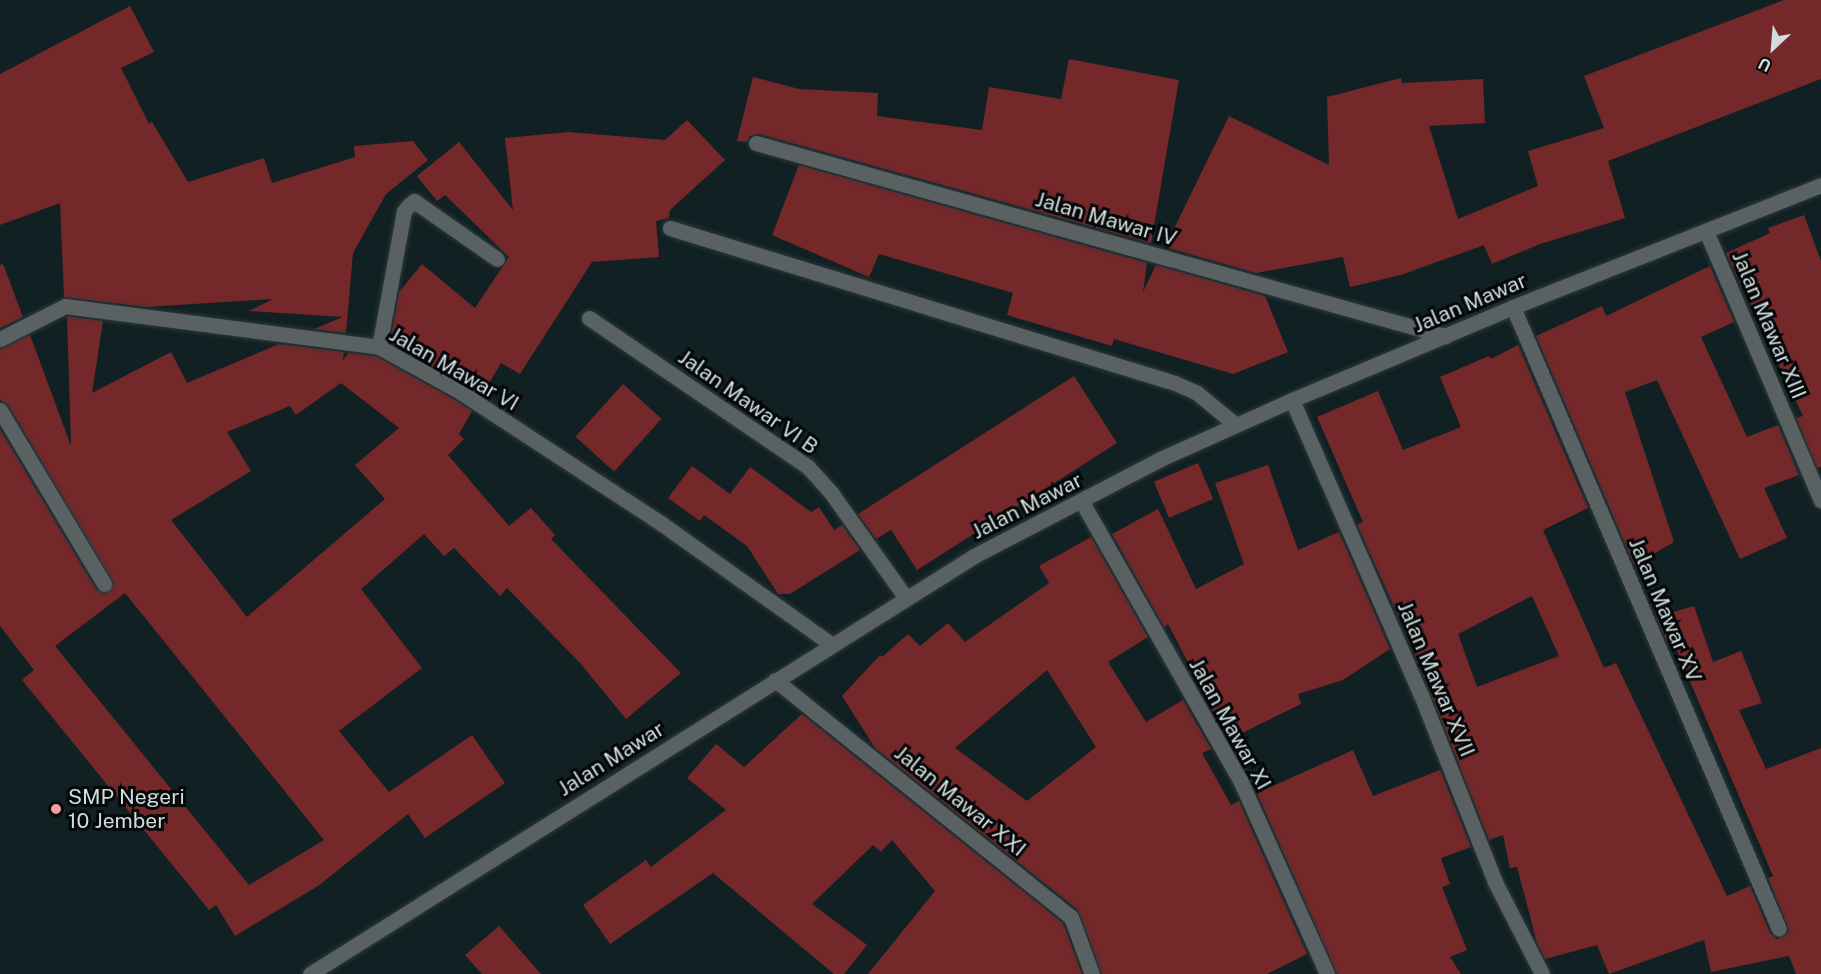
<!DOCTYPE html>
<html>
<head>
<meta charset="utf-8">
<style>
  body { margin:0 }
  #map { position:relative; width:1821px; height:974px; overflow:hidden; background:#112022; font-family:"Public Sans",sans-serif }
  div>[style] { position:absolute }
  .building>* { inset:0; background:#75282a; transform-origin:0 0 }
  .roads { filter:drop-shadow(0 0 2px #2c3a3c) drop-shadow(0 0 2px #2c3a3c) }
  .minor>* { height:15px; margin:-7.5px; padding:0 7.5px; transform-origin:7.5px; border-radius:7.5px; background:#596162 }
  .dots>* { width:16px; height:16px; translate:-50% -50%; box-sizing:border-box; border:3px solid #040809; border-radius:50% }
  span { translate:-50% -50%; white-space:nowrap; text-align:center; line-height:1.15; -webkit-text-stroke:6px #040809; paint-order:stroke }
  .street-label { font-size:21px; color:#d2dbdd }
  .poi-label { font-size:21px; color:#d2dbdd }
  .left { translate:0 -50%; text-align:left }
  .north { position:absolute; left:1743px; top:18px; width:60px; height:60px; -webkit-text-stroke:4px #040809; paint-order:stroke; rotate:206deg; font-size:16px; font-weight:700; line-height:24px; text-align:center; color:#d2dbdd }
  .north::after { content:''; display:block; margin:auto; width:21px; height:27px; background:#d2dbdd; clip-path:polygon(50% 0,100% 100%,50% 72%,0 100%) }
</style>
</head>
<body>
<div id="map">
  <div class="building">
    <i style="clip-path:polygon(1784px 0,1821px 0,1821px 79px,1608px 161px,1625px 218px,1540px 244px,1492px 264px,1484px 245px,1401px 275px,1350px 287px,1343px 257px,1256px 273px,1165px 247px,1229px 116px,1329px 165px,1327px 97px,1401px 78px,1402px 83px,1483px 79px,1485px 123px,1429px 126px,1458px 219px,1538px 186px,1528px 151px,1604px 128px,1584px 76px)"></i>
    <i style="clip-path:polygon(130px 6px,154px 52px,121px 68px,149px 124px,152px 122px,188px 182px,264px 158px,272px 183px,355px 157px,354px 146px,413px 141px,428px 160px,386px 194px,353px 253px,346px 333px,314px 329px,343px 317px,249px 311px,273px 299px,146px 307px,64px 297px,60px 203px,0 225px,0 74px)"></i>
    <i style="clip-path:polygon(1069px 59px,1179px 80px,1151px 243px,759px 134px,750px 136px,747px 142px,737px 141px,753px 77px,799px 89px,878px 93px,877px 116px,982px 130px,989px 87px,1061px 99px)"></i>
    <i style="clip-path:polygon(687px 120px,725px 160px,670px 210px,669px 218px,656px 221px,659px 257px,592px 262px,520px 374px,501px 363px,482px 395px,390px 342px,399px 292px,422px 264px,475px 308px,509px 257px,445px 195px,437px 201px,417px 176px,459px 142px,513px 210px,505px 138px,568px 132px,665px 140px)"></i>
    <i style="clip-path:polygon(799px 165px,1147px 263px,1143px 292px,1156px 265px,1265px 296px,1288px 352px,1233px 374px,1114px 339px,1112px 346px,1007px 315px,1013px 293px,879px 254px,869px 277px,772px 235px)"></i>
    <i style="clip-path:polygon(1804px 215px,1821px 261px,1821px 467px,1817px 468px,1796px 418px,1803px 416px,1726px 253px,1770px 233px,1768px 228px)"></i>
    <i style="clip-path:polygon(3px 264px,23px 317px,0 328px,0 265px)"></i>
    <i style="clip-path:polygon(1710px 266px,1734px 322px,1701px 337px,1747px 437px,1778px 425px,1799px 475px,1764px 488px,1787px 538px,1740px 559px,1657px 380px,1625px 392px,1674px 542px,1634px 565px,1536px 336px,1602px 306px,1606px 316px)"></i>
    <i style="clip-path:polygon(evenodd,67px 316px,103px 321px,92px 393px,171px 352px,187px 383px,279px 344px,344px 352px,343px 360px,349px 353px,376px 356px,457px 401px,472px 411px,459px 434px,464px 439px,448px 455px,509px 526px,531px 508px,555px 535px,551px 539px,681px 673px,626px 719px,580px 663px,507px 588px,500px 596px,454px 548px,444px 556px,424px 534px,361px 589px,422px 668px,339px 731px,389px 792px,472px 735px,505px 783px,425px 838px,408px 814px,318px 886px,235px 936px,216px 905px,209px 910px,22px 680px,34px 670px,0 626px,0 429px,96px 589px,105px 594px,114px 584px,8px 405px,0 400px,0 349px,30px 335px,71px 446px,67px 316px,341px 383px,399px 428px,355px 465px,385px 499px,247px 617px,171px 520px,251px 471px,227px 432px,290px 406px,296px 415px,341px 383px,67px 316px,125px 593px,324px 840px,249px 885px,55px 646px,125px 593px)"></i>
    <i style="clip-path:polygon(evenodd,1518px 345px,1588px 508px,1543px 530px,1604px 668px,1616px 663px,1727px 896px,1750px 886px,1770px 933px,1777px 939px,1786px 935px,1789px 930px,1768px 878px,1773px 876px,1674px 644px,1669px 646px,1656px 617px,1694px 606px,1713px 662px,1741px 651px,1762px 703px,1739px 710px,1766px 769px,1821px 748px,1821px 974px,1796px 974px,1789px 956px,1711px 972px,1704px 940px,1609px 974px,1597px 945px,1545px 959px,1537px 943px,1517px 867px,1510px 868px,1503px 835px,1489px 840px,1408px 637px,1357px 525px,1363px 522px,1317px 417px,1378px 391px,1403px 450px,1461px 427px,1440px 377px,1489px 356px,1491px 359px,1518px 345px,1532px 596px,1559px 656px,1477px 687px,1458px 634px,1532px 596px)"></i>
    <i style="clip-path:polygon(1074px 376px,1117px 443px,917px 570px,891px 530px,876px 539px,858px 514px)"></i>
    <i style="left:623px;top:384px;width:52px;height:71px;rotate:42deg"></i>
    <i style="left:1198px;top:463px;width:39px;height:48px;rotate:67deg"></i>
    <i style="clip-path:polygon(1268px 465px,1298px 550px,1339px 532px,1390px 649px,1343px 680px,1298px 694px,1301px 704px,1228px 740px,1168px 624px,1164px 627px,1112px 534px,1158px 509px,1196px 589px,1244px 564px,1215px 483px)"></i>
    <i style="clip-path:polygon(692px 466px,730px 494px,750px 467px,811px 512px,819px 507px,834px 530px,842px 525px,860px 550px,790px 594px,778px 594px,747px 546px,704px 515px,700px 521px,668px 498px)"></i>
    <i style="clip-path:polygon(evenodd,1091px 537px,1148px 637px,1108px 662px,1146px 722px,1183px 700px,1211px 749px,1202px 753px,1231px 805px,1239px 801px,1307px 954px,1267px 974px,1102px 974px,1078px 910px,875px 748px,842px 696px,880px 655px,882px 657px,908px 634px,920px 646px,948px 623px,965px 642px,1049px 583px,1039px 566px,1091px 537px,1047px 670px,1096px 747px,1027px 801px,955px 748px,1047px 670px)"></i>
    <i style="clip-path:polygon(802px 714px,1063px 923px,1082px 974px,868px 974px,935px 891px,892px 840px,881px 852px,873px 845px,812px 904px,867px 945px,844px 974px,834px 974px,713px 873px,610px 944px,583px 905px,646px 860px,651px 867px,726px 810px,687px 778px,716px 744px,744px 767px)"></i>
    <i style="clip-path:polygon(1353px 750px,1373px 796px,1440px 770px,1471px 847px,1441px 858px,1450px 884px,1442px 887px,1467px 950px,1450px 957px,1461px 974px,1337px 974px,1257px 793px)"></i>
    <i style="clip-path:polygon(499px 926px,541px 974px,482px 974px,465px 955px)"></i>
  </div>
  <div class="roads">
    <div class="minor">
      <i style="left:756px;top:143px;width:716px;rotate:15.65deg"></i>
      <i style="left:670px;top:228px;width:528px;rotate:17.06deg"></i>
      <i style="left:1175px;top:383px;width:24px;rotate:24deg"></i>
      <i style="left:1197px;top:393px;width:50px;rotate:39.4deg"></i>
      <i style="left:1706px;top:231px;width:293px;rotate:66.9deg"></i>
      <i style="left:1513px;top:307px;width:676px;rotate:66.85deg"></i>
      <i style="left:589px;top:318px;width:265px;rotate:34.2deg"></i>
      <i style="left:808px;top:467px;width:36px;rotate:48deg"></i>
      <i style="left:832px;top:494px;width:128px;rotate:54.6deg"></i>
      <i style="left:0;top:339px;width:73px;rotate:-26.9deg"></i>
      <i style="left:65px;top:306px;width:317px;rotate:7.4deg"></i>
      <i style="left:379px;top:347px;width:95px;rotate:29deg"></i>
      <i style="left:462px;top:393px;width:239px;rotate:33.2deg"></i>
      <i style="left:662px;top:524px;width:207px;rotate:35.4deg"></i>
      <i style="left:379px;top:347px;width:138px;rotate:-79.6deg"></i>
      <i style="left:404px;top:211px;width:8px;rotate:-50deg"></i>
      <i style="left:409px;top:205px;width:6px;rotate:-39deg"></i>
      <i style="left:414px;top:201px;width:101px;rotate:34.9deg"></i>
      <i style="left:1292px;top:400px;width:322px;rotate:66.4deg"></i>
      <i style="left:1421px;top:695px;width:201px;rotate:68.4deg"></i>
      <i style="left:1495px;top:882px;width:103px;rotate:62.9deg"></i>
      <i style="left:0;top:410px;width:203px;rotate:59.1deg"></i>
      <i style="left:1082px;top:502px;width:320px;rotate:60.4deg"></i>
      <i style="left:1240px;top:780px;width:213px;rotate:65.8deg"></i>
      <i style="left:775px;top:680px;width:379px;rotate:38.7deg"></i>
      <i style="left:1071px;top:917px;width:61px;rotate:69.8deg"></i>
      <i style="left:310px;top:974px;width:785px;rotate:-32.19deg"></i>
      <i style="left:974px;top:556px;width:210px;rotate:-27.5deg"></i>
      <i style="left:1160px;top:459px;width:145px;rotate:-24.1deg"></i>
      <i style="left:1292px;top:400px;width:240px;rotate:-22.8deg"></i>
      <i style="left:1513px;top:307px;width:331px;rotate:-21.6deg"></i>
    </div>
  </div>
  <div class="dots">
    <i style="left:56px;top:809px;background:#f59b98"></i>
  </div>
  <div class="street-label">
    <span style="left:1106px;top:219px;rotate:16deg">Jalan Mawar IV</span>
    <span style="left:1470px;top:303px;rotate:-23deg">Jalan Mawar</span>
    <span style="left:1769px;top:325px;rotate:67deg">Jalan Mawar XIII</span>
    <span style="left:454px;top:369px;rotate:30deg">Jalan Mawar VI</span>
    <span style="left:748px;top:402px;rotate:35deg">Jalan Mawar VI B</span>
    <span style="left:1027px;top:506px;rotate:-27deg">Jalan Mawar</span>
    <span style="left:1665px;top:610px;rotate:67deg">Jalan Mawar XV</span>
    <span style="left:1436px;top:679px;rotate:67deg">Jalan Mawar XVII</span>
    <span style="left:1230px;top:724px;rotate:61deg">Jalan Mawar XI</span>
    <span style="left:611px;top:759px;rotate:-32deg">Jalan Mawar</span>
    <span style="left:960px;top:801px;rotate:39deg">Jalan Mawar XXI</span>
  </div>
  <div class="poi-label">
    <span class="left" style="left:68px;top:809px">SMP Negeri<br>10 Jember</span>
  </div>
  <div class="north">U</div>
</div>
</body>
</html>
